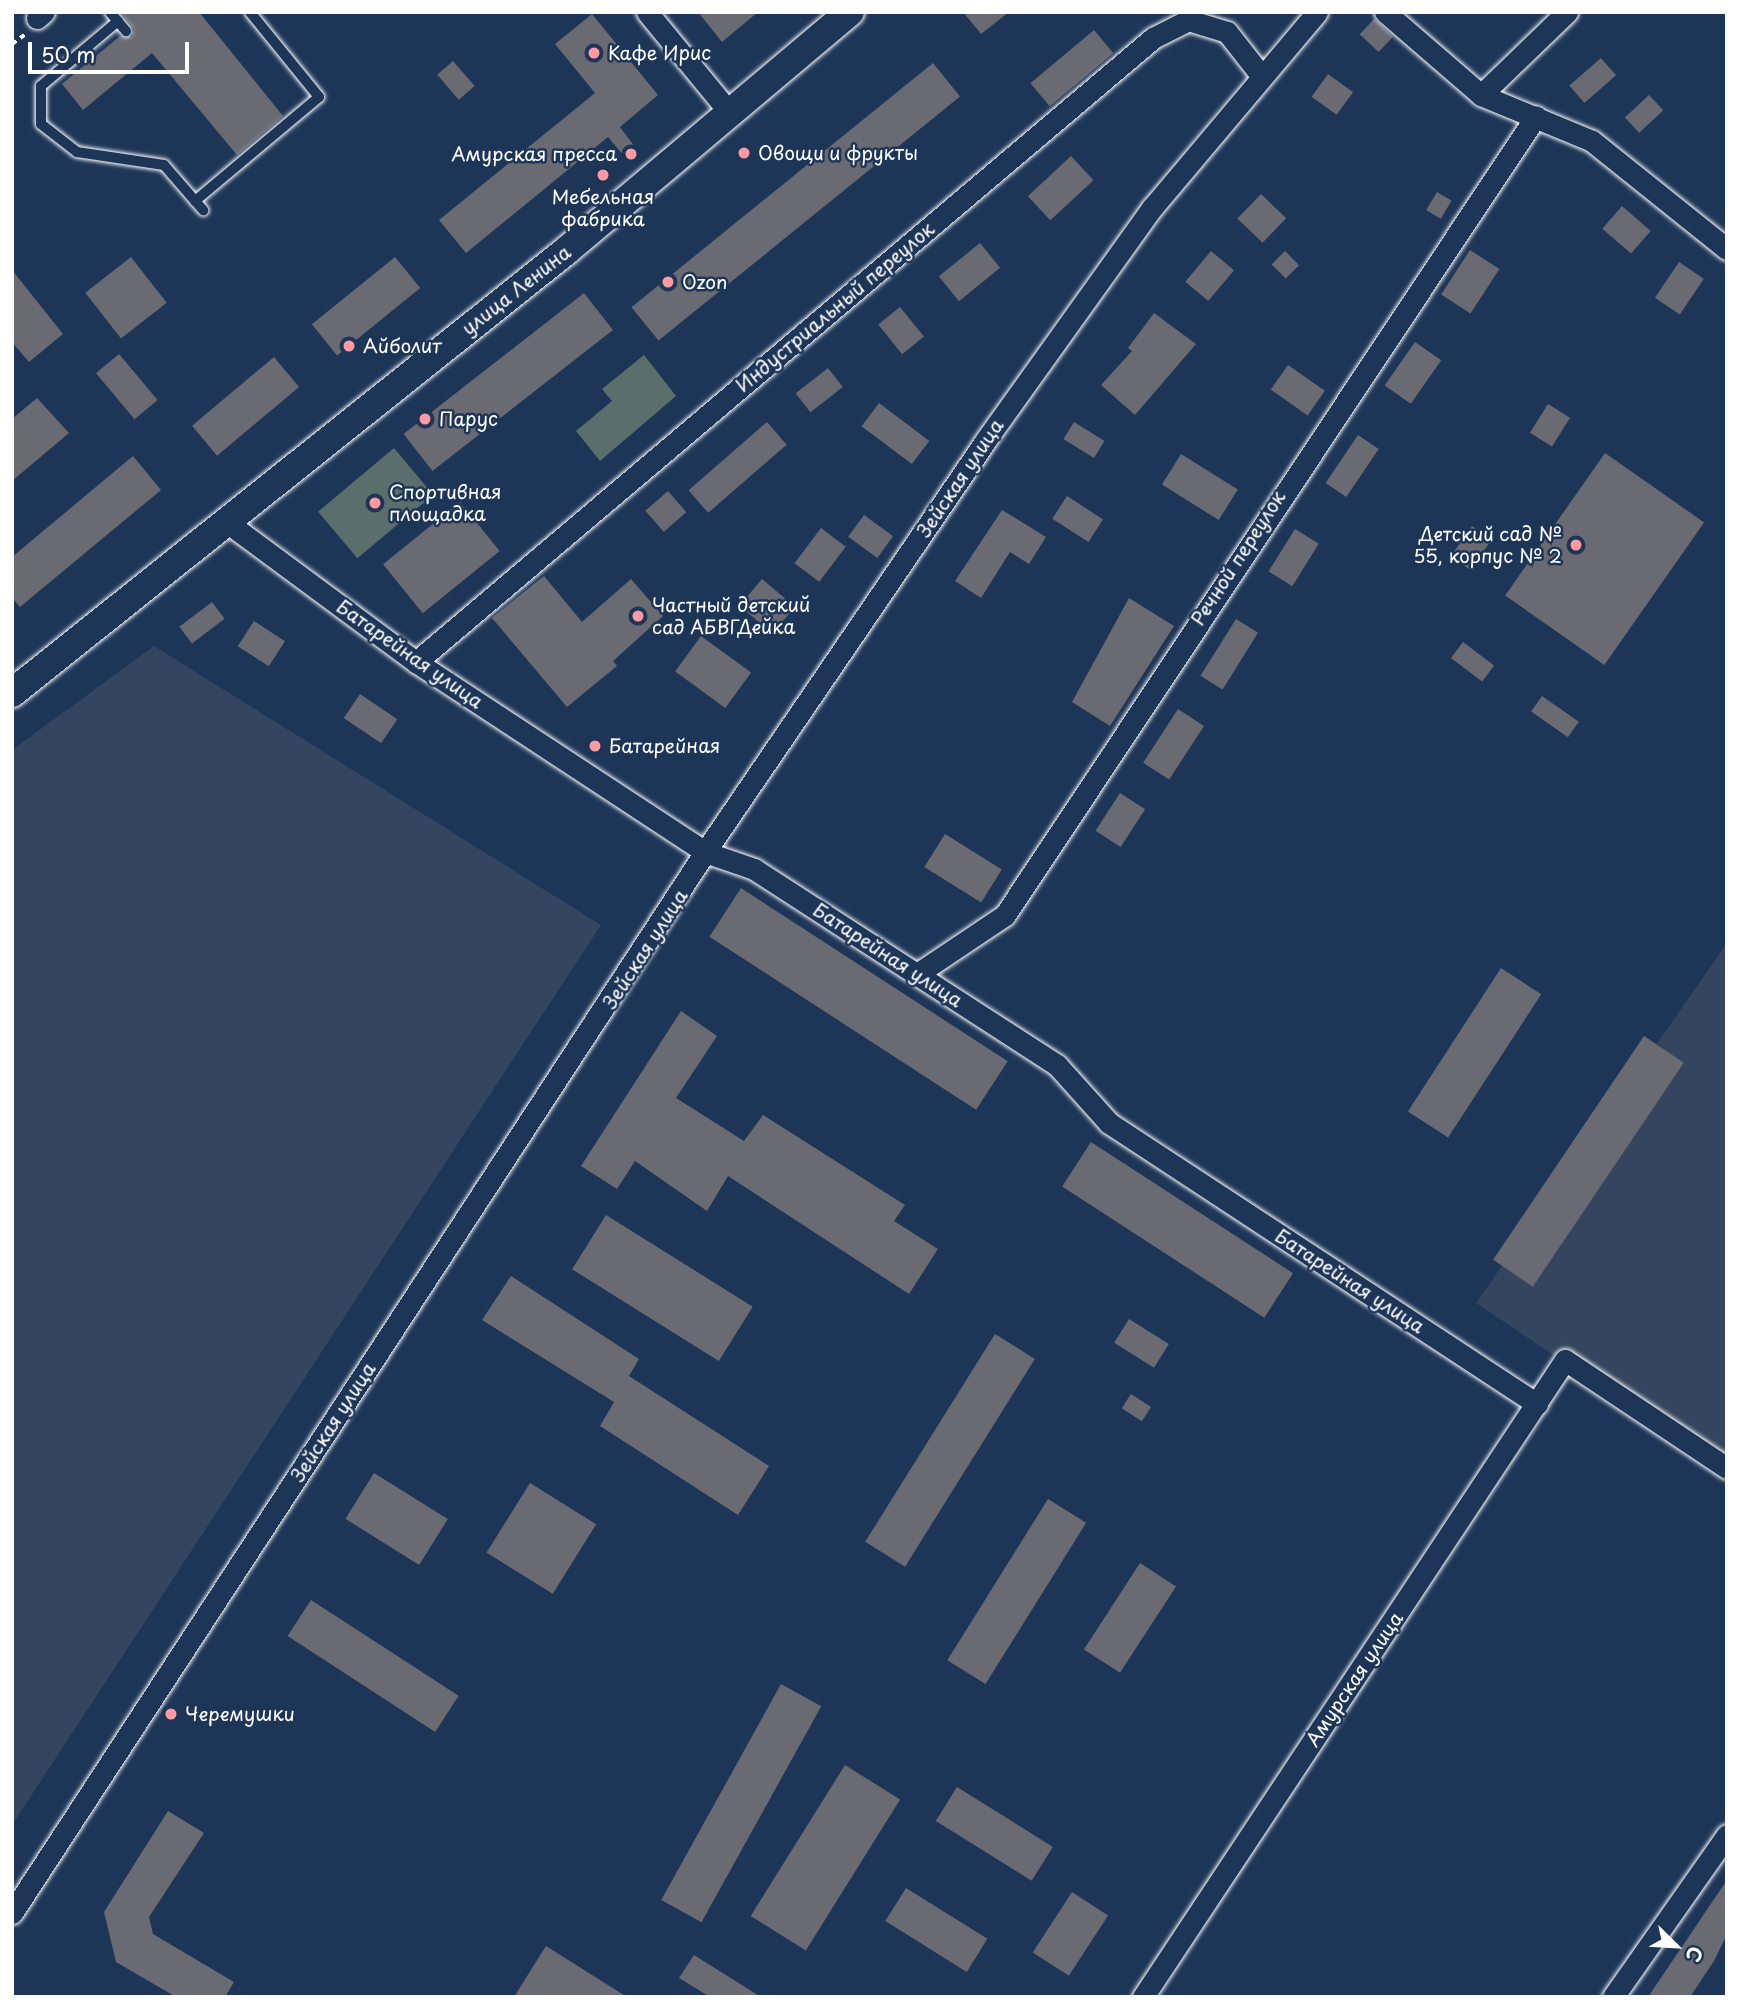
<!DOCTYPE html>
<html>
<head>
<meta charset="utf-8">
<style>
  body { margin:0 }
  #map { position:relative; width:1739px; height:2009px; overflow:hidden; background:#1d3557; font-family:"Playpen Sans",sans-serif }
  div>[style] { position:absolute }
  .built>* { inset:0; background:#34455f }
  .green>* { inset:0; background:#5a6f6b; transform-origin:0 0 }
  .building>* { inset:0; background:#6a6a73; transform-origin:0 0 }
  .path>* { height:3.5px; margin-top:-1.75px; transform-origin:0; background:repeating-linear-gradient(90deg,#fff 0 5px,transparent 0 10px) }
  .roads { filter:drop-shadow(0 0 2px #fff) drop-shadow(0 0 2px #fff) }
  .service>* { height:10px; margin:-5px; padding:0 5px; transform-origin:5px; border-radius:5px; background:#1d3557 }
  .minor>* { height:21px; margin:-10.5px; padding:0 10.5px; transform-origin:10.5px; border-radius:10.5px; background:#1d3557 }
  .secondary>* { height:28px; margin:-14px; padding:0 14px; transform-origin:14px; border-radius:14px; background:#1d3557 }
  .dots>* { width:19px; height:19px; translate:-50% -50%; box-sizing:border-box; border:4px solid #1d3557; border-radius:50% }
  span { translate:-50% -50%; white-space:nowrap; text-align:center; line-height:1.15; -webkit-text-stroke:5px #1d3557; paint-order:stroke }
  .poi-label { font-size:19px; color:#fff }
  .left { translate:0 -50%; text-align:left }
  .right { translate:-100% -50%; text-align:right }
  .street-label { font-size:19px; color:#fff }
  .frame { position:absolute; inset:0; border:14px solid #fff; pointer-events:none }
  .north { position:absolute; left:1641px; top:1911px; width:70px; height:70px; -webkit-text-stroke:5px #1d3557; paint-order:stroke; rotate:114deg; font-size:19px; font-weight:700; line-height:28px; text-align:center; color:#fff }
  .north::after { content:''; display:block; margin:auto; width:24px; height:32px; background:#fff; clip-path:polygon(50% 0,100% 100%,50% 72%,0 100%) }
  .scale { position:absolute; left:28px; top:42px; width:161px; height:32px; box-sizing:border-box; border:4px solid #fff; border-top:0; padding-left:9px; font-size:21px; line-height:24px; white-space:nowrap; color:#fff; -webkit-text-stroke:5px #1d3557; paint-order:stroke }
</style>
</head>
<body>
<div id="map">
  <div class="built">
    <i style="clip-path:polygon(154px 646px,601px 925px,12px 1825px,12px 750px)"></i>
    <i style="clip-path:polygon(1727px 943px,1727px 1471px,1476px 1303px)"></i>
  </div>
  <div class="green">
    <i style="clip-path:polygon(644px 355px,676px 396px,600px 461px,576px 431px,612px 401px,602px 389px)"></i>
    <i style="left:394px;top:448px;width:61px;height:99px;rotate:50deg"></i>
  </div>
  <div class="building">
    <i style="clip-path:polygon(121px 12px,199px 12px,283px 116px,237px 155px,152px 53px,83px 110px,62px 84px,120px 36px,132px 37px,134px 29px)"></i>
    <i style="clip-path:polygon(698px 12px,758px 12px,722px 42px)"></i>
    <i style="clip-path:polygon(963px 12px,1009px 12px,981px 34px)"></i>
    <i style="clip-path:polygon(592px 14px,658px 95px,620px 127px,641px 155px,630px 163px,608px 137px,466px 253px,439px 220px,595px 93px,555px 44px)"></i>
    <i style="left:1374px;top:19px;width:26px;height:21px;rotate:43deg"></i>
    <i style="left:1094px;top:30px;width:30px;height:83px;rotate:50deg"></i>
    <i style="left:1601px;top:58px;width:23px;height:42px;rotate:49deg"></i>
    <i style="left:453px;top:61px;width:33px;height:21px;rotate:49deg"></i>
    <i style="left:933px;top:63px;width:43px;height:388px;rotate:51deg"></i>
    <i style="left:1328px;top:74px;width:31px;height:28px;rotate:36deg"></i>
    <i style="left:1649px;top:95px;width:21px;height:33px;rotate:47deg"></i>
    <i style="left:1071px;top:156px;width:33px;height:59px;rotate:47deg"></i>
    <i style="left:1437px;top:192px;width:17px;height:21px;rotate:31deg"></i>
    <i style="left:1261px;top:194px;width:35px;height:34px;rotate:44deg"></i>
    <i style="left:1622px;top:206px;width:38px;height:30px;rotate:41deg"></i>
    <i style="left:980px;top:243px;width:32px;height:53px;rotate:51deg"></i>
    <i style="left:1470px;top:250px;width:35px;height:53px;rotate:33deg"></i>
    <i style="left:1211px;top:251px;width:30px;height:40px;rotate:40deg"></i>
    <i style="left:1285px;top:251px;width:20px;height:19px;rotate:45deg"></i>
    <i style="left:131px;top:257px;width:58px;height:58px;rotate:52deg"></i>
    <i style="left:395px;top:257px;width:40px;height:107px;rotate:51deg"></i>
    <i style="left:1679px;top:262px;width:30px;height:43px;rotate:34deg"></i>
    <i style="clip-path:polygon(12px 270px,63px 334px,29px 362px,12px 342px)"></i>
    <i style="left:584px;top:293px;width:47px;height:229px;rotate:52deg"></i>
    <i style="left:900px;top:307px;width:38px;height:28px;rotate:51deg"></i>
    <i style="clip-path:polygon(1154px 313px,1196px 344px,1135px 415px,1101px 385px,1132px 351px,1128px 348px)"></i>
    <i style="left:1415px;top:342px;width:32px;height:53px;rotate:35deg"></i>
    <i style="left:119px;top:354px;width:60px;height:30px;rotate:50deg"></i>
    <i style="left:274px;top:357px;width:39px;height:107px;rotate:50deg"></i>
    <i style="left:1288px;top:365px;width:45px;height:30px;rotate:35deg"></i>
    <i style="left:828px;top:368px;width:24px;height:41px;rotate:52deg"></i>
    <i style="clip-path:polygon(37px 398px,69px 433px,12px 481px,12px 419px)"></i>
    <i style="left:879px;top:403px;width:63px;height:29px;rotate:37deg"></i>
    <i style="left:1548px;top:404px;width:26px;height:34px;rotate:32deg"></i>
    <i style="left:767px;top:422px;width:30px;height:104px;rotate:49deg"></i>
    <i style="left:1074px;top:422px;width:36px;height:20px;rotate:32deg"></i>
    <i style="left:1358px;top:435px;width:25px;height:58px;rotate:34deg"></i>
    <i style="left:1605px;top:453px;width:121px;height:174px;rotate:35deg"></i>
    <i style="left:1181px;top:454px;width:67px;height:36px;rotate:32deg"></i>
    <i style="clip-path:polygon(133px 456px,161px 490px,20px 607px,12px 598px,12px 557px)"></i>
    <i style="left:668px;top:491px;width:28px;height:30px;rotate:49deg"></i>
    <i style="left:1067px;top:496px;width:43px;height:27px;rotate:33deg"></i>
    <i style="left:460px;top:502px;width:63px;height:99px;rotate:51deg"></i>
    <i style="clip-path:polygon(1002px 510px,1046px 537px,1029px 564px,1010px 552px,981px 598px,955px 581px)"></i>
    <i style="left:864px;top:515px;width:36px;height:27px;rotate:36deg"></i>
    <i style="left:1472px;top:526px;width:24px;height:37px;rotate:35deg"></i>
    <i style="left:821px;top:528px;width:31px;height:44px;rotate:37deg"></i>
    <i style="left:1295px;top:529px;width:28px;height:50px;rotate:32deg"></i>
    <i style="clip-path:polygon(544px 576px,582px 622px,631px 579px,663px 616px,613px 661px,617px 666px,567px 707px,492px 618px)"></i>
    <i style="left:762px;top:579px;width:43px;height:35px;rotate:40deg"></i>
    <i style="clip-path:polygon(1129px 598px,1174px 626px,1110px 726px,1072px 702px)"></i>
    <i style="left:212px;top:602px;width:21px;height:41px;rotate:53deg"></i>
    <i style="left:1236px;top:619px;width:26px;height:67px;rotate:32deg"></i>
    <i style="left:254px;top:621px;width:37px;height:30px;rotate:33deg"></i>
    <i style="left:701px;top:636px;width:62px;height:44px;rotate:36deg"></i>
    <i style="left:1463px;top:642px;width:39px;height:20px;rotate:37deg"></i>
    <i style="left:360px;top:694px;width:45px;height:29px;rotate:34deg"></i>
    <i style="left:1542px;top:696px;width:45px;height:19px;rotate:35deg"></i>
    <i style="left:1178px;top:709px;width:31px;height:64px;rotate:33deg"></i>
    <i style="left:1120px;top:793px;width:30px;height:45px;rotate:33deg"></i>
    <i style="left:945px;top:834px;width:67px;height:39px;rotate:32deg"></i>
    <i style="left:741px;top:888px;width:318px;height:58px;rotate:33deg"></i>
    <i style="left:1501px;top:968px;width:48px;height:171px;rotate:33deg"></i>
    <i style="clip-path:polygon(681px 1011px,717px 1036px,676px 1098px,744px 1141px,763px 1115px,905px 1205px,894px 1221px,938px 1249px,909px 1294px,728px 1176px,707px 1211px,635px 1161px,617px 1189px,581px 1166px)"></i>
    <i style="left:1644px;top:1036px;width:48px;height:270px;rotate:34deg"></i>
    <i style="left:1091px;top:1142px;width:241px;height:53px;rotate:33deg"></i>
    <i style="left:606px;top:1215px;width:173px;height:64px;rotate:32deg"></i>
    <i style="clip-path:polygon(511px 1276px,639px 1359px,629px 1376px,769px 1466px,738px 1515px,600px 1426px,614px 1402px,482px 1320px)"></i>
    <i style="left:1129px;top:1319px;width:47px;height:28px;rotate:32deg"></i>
    <i style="left:995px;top:1334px;width:47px;height:245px;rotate:32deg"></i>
    <i style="left:1131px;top:1394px;width:24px;height:17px;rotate:33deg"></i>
    <i style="left:374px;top:1473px;width:87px;height:54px;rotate:32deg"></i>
    <i style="left:530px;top:1483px;width:78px;height:82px;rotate:32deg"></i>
    <i style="left:1048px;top:1499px;width:45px;height:190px;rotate:32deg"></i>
    <i style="left:1140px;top:1563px;width:43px;height:103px;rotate:33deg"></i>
    <i style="left:311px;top:1600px;width:176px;height:43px;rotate:33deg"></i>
    <i style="left:781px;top:1684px;width:46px;height:247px;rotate:29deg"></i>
    <i style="left:845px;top:1765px;width:65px;height:178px;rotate:32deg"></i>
    <i style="left:957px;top:1787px;width:113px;height:40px;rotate:32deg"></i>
    <i style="clip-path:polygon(168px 1811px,204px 1833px,149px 1917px,153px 1934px,234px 1982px,225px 1997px,176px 1997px,116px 1962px,104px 1912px)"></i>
    <i style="clip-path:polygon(1727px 1880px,1727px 1934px,1714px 1961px,1690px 1997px,1648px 1997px)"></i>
    <i style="left:906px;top:1888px;width:96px;height:39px;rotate:32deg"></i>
    <i style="left:1072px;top:1892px;width:43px;height:72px;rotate:33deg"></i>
    <i style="clip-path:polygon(546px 1946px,627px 1997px,514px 1997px)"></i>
    <i style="clip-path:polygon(694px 1955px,761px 1997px,710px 1997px,679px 1978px)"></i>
  </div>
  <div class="path">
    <i style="left:12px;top:44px;width:17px;rotate:-36deg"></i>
  </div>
  <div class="roads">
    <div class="service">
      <i style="left:110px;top:12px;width:25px;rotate:50deg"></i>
      <i style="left:118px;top:21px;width:101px;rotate:139.8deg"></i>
      <i style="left:41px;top:86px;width:38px;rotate:90deg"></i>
      <i style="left:41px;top:124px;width:46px;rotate:37.9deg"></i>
      <i style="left:77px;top:152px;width:88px;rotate:8.5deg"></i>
      <i style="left:164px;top:165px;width:60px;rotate:49.1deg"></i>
      <i style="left:195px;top:201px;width:162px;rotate:-40deg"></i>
      <i style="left:319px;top:97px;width:109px;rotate:-129.1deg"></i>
    </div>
    <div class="minor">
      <i style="left:647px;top:12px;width:131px;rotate:50.6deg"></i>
      <i style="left:1385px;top:12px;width:127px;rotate:40.8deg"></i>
      <i style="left:1481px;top:95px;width:120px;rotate:22.5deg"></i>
      <i style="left:1592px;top:141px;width:173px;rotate:38.7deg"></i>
      <i style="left:37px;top:18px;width:9px;rotate:-41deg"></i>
      <i style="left:1481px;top:95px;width:120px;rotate:-44deg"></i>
      <i style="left:228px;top:523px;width:234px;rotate:36.5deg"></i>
      <i style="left:416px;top:662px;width:346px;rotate:33.3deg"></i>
      <i style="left:705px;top:852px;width:52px;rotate:19.1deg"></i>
      <i style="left:754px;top:869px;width:361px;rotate:32.9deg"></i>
      <i style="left:1057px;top:1065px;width:78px;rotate:48.1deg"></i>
      <i style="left:1109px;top:1123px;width:512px;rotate:33.29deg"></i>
      <i style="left:416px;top:662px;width:966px;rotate:-40.25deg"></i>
      <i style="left:1153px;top:38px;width:39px;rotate:-27deg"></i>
      <i style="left:1188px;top:20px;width:41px;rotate:17.1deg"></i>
      <i style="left:1227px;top:32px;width:53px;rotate:51.8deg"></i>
      <i style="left:917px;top:974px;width:106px;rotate:-33.8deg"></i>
      <i style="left:1005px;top:915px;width:959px;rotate:-56.39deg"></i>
      <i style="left:12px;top:1913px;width:1267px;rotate:-56.85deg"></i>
      <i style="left:705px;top:852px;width:497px;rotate:-55.7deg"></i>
      <i style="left:985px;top:441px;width:287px;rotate:-54.4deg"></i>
      <i style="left:1152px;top:208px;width:256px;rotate:-49.9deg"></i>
      <i style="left:1143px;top:1997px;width:764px;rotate:-56.48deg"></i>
      <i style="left:1565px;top:1360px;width:195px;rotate:33.7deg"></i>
      <i style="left:1613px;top:1997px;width:198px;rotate:-54.9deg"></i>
    </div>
    <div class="secondary">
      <i style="left:12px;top:693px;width:709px;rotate:-38.58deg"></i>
      <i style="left:566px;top:251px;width:371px;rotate:-40.1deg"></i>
    </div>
  </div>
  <div class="dots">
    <i style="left:594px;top:53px;background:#ff9aa2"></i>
    <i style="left:744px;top:153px;background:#ff9aa2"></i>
    <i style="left:631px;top:154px;background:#ff9aa2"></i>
    <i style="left:603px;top:175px;background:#ff9aa2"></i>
    <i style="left:668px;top:282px;background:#ff9aa2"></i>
    <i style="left:349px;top:346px;background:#ff9aa2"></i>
    <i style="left:425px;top:419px;background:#ff9aa2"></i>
    <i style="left:375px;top:503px;background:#ff9aa2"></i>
    <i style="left:1576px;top:545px;background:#ff9aa2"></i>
    <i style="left:638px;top:616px;background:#ff9aa2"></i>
    <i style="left:595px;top:746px;background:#ff9aa2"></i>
    <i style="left:171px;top:1714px;background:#ff9aa2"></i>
  </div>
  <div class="poi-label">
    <span class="left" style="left:608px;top:53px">Кафе Ирис</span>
    <span class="left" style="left:758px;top:153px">Овощи и фрукты</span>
    <span class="right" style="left:617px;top:154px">Амурская пресса</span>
    <span style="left:603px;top:208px">Мебельная<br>фабрика</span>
    <span class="left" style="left:682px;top:282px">Ozon</span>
    <span class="left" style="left:363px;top:346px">Айболит</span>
    <span class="left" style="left:439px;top:419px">Парус</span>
    <span class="left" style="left:389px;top:503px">Спортивная<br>площадка</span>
    <span class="right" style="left:1562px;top:545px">Детский сад №<br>55, корпус № 2</span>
    <span class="left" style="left:652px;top:616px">Частный детский<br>сад АБВГДейка</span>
    <span class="left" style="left:609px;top:746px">Батарейная</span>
    <span class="left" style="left:185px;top:1714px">Черемушки</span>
  </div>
  <div class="street-label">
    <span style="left:516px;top:290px;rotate:-38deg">улица Ленина</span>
    <span style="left:835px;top:307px;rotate:-40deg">Индустриальный переулок</span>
    <span style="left:960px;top:478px;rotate:-56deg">Зейская улица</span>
    <span style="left:1238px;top:558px;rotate:-57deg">Речной переулок</span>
    <span style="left:410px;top:654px;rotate:35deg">Батарейная улица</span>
    <span style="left:645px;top:949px;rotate:-57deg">Зейская улица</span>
    <span style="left:888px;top:955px;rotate:33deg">Батарейная улица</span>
    <span style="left:1350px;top:1281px;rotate:33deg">Батарейная улица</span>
    <span style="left:333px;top:1422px;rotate:-57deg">Зейская улица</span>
    <span style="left:1354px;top:1679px;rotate:-56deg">Амурская улица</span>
  </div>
  <div class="frame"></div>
  <div class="north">С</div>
  <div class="scale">50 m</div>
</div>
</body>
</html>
